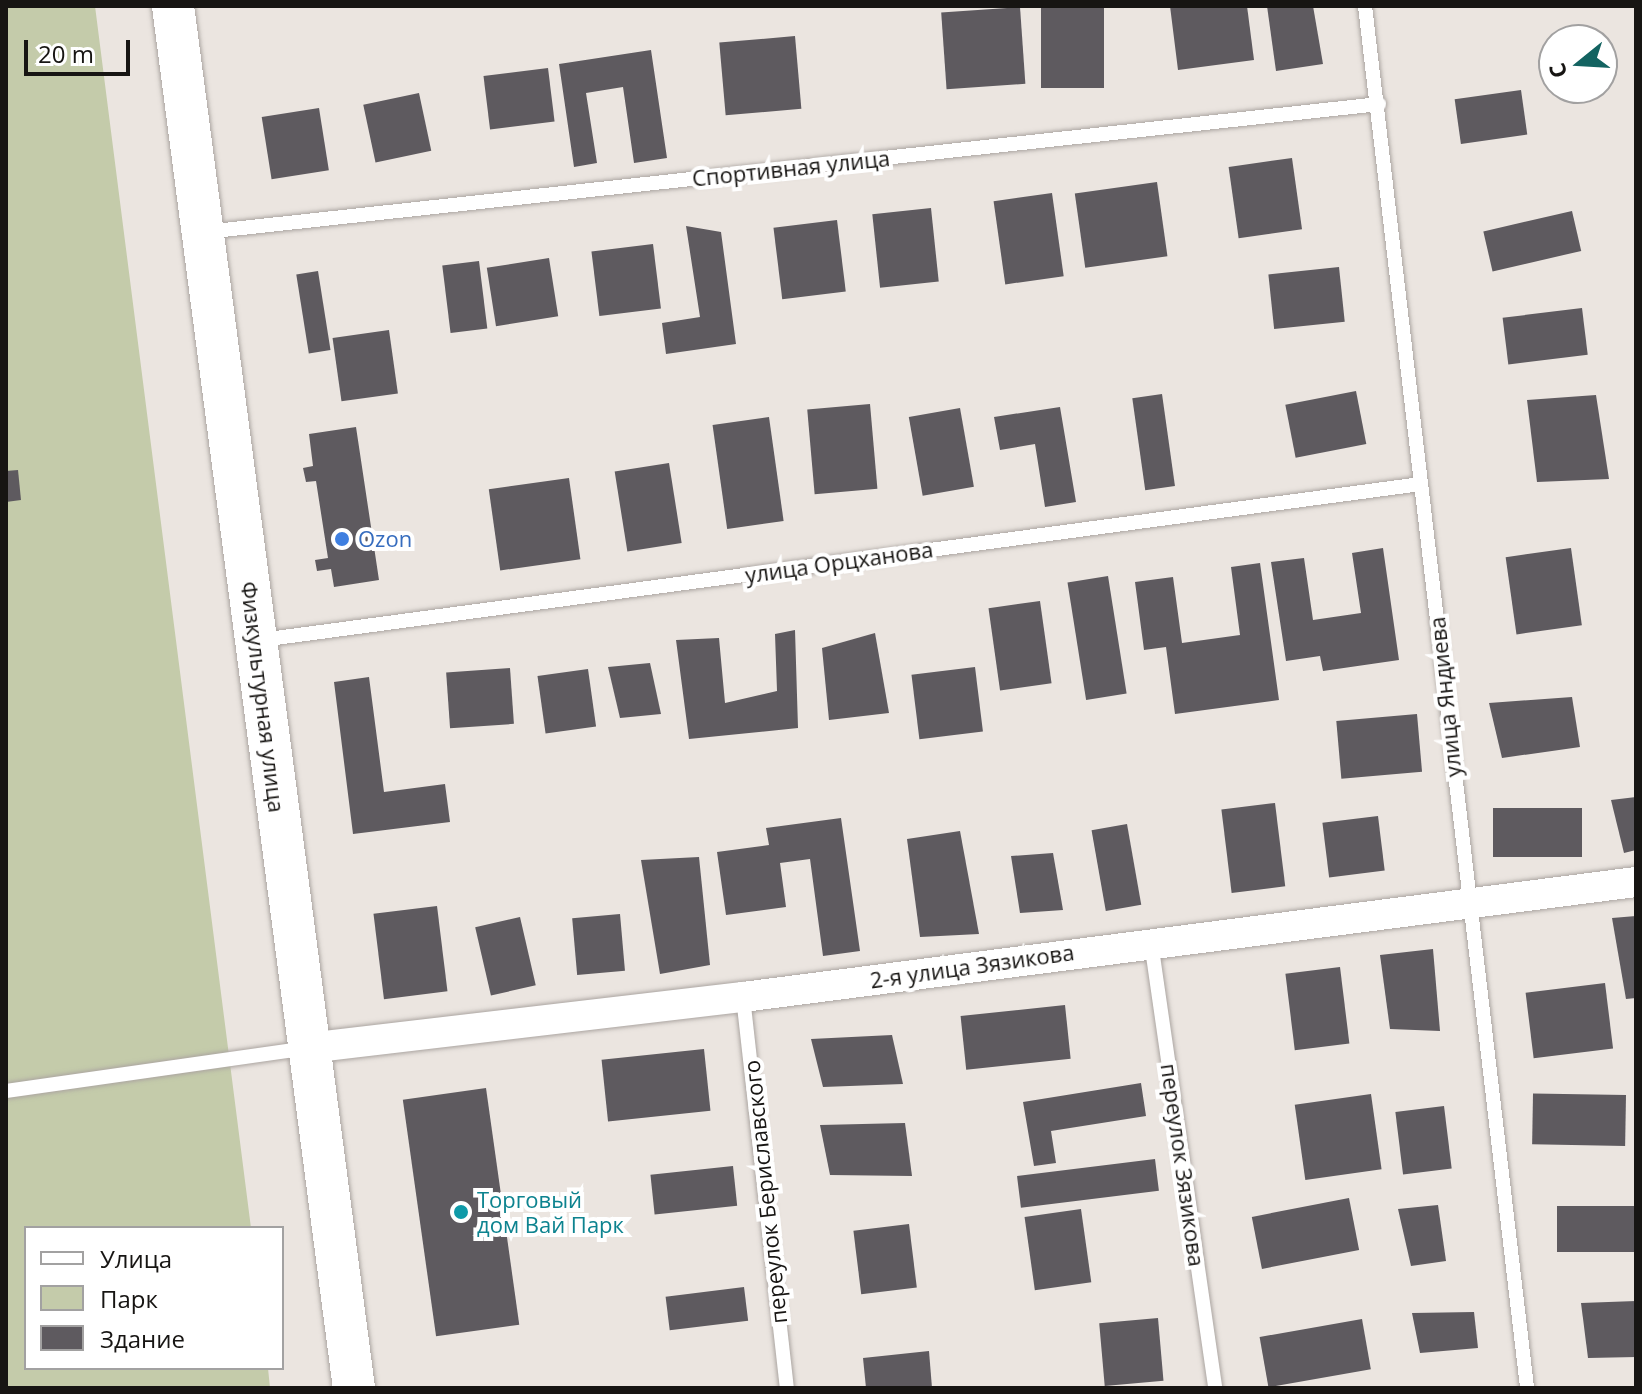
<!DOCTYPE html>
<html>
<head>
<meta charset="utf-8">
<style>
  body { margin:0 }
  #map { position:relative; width:1642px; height:1394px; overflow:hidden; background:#ebe5e0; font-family:"Open Sans",sans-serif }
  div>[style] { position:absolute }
  .green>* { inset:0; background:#c4cbaa }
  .building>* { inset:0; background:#5e5a5f; transform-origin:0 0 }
  .roads { filter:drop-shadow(0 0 2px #aba5a1) drop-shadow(0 0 2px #aba5a1) }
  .lane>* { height:14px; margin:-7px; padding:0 7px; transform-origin:7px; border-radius:7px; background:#fff }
  .street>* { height:30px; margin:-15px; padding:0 15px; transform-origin:15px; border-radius:15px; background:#fff }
  .secondary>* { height:42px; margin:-21px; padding:0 21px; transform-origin:21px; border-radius:21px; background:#fff }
  .dots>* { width:22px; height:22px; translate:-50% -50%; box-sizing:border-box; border:4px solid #fff; border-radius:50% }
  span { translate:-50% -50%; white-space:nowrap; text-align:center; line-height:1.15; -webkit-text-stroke:8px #fff; paint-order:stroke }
  .street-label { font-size:22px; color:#171513 }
  .shop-label { font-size:22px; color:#366cbe }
  .left { translate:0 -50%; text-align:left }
  .culture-label { font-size:22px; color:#0d838f }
  .frame { position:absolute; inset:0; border:8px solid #171513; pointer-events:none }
  .legend { position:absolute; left:24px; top:1226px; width:260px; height:144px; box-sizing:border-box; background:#fff; border:2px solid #a2a1a1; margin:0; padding:10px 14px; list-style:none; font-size:24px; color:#171513 }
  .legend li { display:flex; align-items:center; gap:16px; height:40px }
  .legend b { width:40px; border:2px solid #a2a1a1 }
  .north { position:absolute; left:1538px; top:24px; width:80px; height:80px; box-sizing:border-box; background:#fff; border:2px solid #a2a1a1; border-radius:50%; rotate:252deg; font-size:22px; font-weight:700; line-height:32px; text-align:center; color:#171513 }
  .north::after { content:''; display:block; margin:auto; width:28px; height:36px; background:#136361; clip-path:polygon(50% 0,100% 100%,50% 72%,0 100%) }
  .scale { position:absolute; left:24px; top:40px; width:106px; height:36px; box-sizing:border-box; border:4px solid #171513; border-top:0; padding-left:10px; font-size:24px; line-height:28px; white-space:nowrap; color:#171513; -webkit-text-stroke:6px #fff; paint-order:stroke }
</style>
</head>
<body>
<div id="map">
  <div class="green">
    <i style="clip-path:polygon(6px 6px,95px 6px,251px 1228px,26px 1228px,26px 1368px,268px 1368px,270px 1388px,6px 1388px)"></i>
  </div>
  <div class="building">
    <i style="left:1041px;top:6px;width:63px;height:82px"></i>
    <i style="clip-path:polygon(1170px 6px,1247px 6px,1254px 60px,1178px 70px)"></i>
    <i style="clip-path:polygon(1267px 6px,1313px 6px,1323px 64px,1276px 71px)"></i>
    <i style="left:1020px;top:7px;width:77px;height:79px;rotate:86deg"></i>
    <i style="left:795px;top:36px;width:73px;height:76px;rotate:85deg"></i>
    <i style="clip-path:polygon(651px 50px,667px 158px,634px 163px,623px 87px,586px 93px,597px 163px,574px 167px,559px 64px)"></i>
    <i style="left:548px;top:68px;width:54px;height:65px;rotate:83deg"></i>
    <i style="left:1521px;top:90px;width:45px;height:67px;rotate:82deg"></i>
    <i style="left:419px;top:93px;width:59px;height:57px;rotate:78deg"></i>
    <i style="left:319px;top:108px;width:63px;height:58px;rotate:81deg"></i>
    <i style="left:1292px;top:158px;width:72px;height:64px;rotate:82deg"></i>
    <i style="left:1157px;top:182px;width:75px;height:83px;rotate:82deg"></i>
    <i style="left:1052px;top:193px;width:84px;height:59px;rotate:82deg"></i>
    <i style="left:931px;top:208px;width:74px;height:59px;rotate:84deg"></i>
    <i style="left:1572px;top:211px;width:41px;height:91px;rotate:77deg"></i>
    <i style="left:837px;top:220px;width:72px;height:64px;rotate:83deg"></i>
    <i style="clip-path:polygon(686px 226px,721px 232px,736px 344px,666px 354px,662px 323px,700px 317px)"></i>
    <i style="left:653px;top:244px;width:65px;height:62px;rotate:83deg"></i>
    <i style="left:549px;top:258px;width:59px;height:63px;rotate:81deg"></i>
    <i style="left:479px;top:261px;width:68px;height:37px;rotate:83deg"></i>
    <i style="left:1339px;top:267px;width:55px;height:71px;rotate:84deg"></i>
    <i style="left:318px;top:271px;width:80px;height:22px;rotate:81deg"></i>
    <i style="left:1582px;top:308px;width:47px;height:80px;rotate:83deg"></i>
    <i style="left:389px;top:330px;width:64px;height:57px;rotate:82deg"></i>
    <i style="left:1356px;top:391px;width:54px;height:72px;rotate:79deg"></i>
    <i style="left:1162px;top:394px;width:93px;height:30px;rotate:82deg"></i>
    <i style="clip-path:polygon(1596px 395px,1609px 479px,1537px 482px,1527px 400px)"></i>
    <i style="left:870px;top:404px;width:85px;height:63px;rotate:85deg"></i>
    <i style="clip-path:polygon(1060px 407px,1076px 502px,1045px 507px,1035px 444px,1000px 450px,994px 417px)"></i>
    <i style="left:960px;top:408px;width:80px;height:52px;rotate:80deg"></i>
    <i style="left:769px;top:417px;width:105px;height:57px;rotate:82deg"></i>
    <i style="clip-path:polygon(356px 427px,379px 580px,334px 587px,331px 569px,317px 571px,315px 560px,328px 558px,316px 481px,306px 482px,303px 468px,313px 466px,309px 434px)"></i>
    <i style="left:669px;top:463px;width:81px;height:55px;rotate:81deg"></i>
    <i style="clip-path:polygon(18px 470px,21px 500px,6px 502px,6px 471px)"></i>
    <i style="left:569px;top:478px;width:82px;height:81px;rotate:82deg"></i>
    <i style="clip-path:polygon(1383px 548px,1399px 660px,1323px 671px,1320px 656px,1286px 661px,1271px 562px,1304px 558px,1313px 620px,1361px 613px,1352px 553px)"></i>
    <i style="left:1571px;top:548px;width:78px;height:66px;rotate:82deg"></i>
    <i style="clip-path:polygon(1260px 563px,1279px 700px,1175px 714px,1166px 647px,1144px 650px,1135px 582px,1173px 577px,1182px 643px,1240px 635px,1231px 567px)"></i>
    <i style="left:1108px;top:576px;width:119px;height:41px;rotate:81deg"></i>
    <i style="left:1040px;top:601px;width:83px;height:52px;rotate:82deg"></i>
    <i style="clip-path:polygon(795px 630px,798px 728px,689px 739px,676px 640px,719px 638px,725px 703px,777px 691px,775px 634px)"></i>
    <i style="clip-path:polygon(875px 633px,889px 713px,829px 720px,822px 648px)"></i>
    <i style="clip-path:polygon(650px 663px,661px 714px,620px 718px,608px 667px)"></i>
    <i style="left:975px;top:667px;width:65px;height:64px;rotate:83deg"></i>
    <i style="left:510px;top:668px;width:56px;height:64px;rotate:86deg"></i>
    <i style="left:588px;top:669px;width:58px;height:51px;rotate:82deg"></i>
    <i style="clip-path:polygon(369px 677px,384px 792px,445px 784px,450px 822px,353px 834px,334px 682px)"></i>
    <i style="clip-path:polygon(1572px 697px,1580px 747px,1502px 758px,1489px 703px)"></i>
    <i style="left:1417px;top:714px;width:58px;height:81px;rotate:85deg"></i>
    <i style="clip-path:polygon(1636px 797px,1636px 850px,1624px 853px,1611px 800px)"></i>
    <i style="left:1275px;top:803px;width:84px;height:54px;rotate:83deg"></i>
    <i style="left:1493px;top:808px;width:89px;height:49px"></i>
    <i style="left:1378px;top:816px;width:55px;height:56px;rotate:83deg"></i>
    <i style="clip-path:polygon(841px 818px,860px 951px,823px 956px,810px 859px,780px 863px,786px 907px,726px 915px,717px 852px,769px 845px,766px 828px)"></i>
    <i style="left:1127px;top:824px;width:82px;height:36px;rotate:80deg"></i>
    <i style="clip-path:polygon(960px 831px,979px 934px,920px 937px,907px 839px)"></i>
    <i style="clip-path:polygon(1053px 853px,1063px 910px,1020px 913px,1011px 856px)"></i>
    <i style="clip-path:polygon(699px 857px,710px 965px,660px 974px,641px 860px)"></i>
    <i style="left:437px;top:906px;width:86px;height:64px;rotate:83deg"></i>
    <i style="left:620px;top:914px;width:57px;height:48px;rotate:85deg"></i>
    <i style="clip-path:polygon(1636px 916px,1636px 998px,1626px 999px,1612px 918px)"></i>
    <i style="left:520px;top:917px;width:70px;height:46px;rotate:77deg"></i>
    <i style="clip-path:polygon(1433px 949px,1440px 1031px,1390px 1029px,1380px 955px)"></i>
    <i style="left:1340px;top:967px;width:77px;height:55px;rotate:83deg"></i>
    <i style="left:1605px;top:983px;width:66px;height:80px;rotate:83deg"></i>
    <i style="left:1065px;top:1005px;width:54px;height:105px;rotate:84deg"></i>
    <i style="clip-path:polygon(892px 1035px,903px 1084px,823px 1087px,811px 1039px)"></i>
    <i style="left:704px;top:1049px;width:62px;height:103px;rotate:84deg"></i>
    <i style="clip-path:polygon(1141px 1083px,1146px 1116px,1051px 1131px,1056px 1163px,1034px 1166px,1023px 1102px)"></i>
    <i style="left:486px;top:1088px;width:239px;height:84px;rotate:82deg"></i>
    <i style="left:1371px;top:1094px;width:76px;height:77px;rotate:82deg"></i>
    <i style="left:1626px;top:1095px;width:51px;height:93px;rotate:91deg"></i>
    <i style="left:1444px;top:1106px;width:63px;height:49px;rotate:83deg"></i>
    <i style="clip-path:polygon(905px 1123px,912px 1176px,830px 1175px,820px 1125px)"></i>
    <i style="left:1155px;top:1159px;width:32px;height:139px;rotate:83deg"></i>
    <i style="left:733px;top:1166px;width:40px;height:83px;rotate:84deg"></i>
    <i style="left:1349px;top:1198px;width:53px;height:99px;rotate:79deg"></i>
    <i style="clip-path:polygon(1438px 1205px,1446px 1261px,1411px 1266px,1398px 1209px)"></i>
    <i style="left:1636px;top:1206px;width:46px;height:79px;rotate:90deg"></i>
    <i style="left:1081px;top:1209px;width:74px;height:57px;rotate:82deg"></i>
    <i style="left:909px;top:1224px;width:64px;height:56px;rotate:83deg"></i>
    <i style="left:744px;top:1287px;width:34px;height:79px;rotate:83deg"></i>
    <i style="clip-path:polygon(1636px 1301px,1636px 1357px,1588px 1358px,1581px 1303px)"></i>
    <i style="clip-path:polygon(1474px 1312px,1478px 1348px,1420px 1353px,1412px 1313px)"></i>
    <i style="left:1158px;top:1318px;width:63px;height:59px;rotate:85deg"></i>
    <i style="left:1362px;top:1319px;width:51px;height:104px;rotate:80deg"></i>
    <i style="clip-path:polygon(929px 1351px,932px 1388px,866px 1388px,863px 1358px)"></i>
  </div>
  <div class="roads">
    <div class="lane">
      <i style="left:1365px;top:6px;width:1391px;rotate:83.31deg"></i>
      <i style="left:205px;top:232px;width:1181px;rotate:-6.22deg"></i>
      <i style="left:261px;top:640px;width:1170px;rotate:-7.66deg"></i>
      <i style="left:1151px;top:942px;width:451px;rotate:81.8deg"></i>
      <i style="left:743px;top:997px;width:393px;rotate:83.6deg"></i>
      <i style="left:6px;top:1091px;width:305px;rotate:-8.1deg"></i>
    </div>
    <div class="street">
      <i style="left:308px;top:1048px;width:438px;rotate:-6.7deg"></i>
      <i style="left:743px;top:997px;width:900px;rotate:-7.34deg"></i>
    </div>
    <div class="secondary">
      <i style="left:173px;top:6px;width:1394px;rotate:82.54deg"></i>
    </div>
  </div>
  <div class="dots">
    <i style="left:342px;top:539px;background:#3f7fe0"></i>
    <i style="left:461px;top:1212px;background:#0f9aa8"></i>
  </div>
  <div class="street-label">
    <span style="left:791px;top:168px;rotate:-6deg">Спортивная улица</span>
    <span style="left:839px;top:562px;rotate:-8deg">улица Орцханова</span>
    <span style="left:263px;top:697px;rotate:83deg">Физкультурная улица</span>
    <span style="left:1445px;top:697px;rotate:-96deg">улица Яндиева</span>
    <span style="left:972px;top:966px;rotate:-8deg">2-я улица Зязикова</span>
    <span style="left:1183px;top:1165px;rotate:82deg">переулок Зязикова</span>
    <span style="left:765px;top:1192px;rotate:-96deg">переулок Бериславского</span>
  </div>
  <div class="shop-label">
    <span class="left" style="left:358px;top:539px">Ozon</span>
  </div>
  <div class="culture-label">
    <span class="left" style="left:477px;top:1212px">Торговый<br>дом Вай Парк</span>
  </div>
  <div class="frame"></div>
  <ul class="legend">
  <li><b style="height:10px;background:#fff"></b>Улица</li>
  <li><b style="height:22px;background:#c4cbaa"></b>Парк</li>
  <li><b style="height:22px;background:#5e5a5f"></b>Здание</li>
  </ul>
  <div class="north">С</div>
  <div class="scale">20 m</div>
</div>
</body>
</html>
